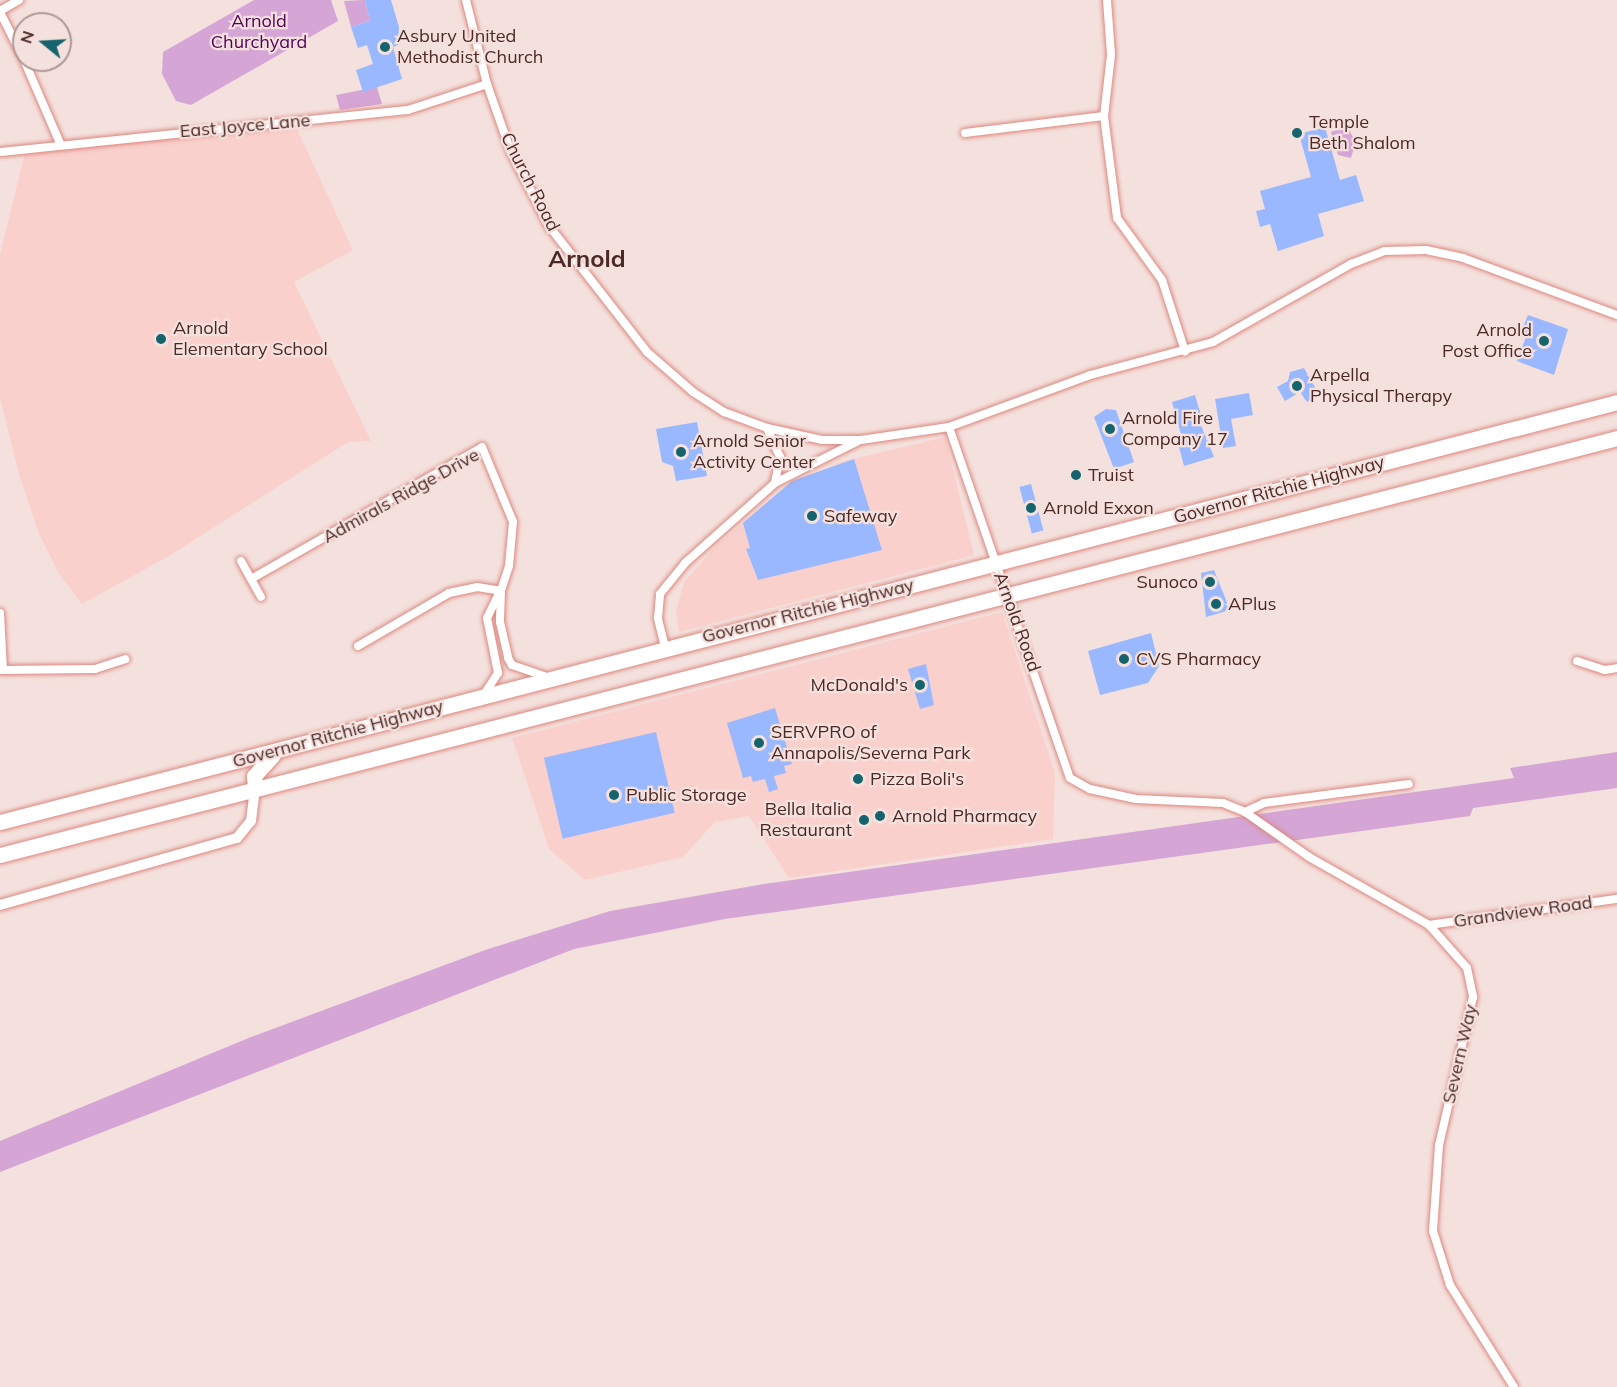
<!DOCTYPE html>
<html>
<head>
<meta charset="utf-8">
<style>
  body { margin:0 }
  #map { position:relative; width:1617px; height:1387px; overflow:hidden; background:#f4e1de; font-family:Mulish,sans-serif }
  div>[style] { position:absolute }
  .built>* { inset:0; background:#f9d0cc }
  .green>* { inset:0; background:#d4a5d5 }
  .building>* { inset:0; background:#99b8ff; transform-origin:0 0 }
  .roads { filter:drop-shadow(0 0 2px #dd877f) drop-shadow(0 0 2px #dd877f) }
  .minor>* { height:8px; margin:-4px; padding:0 4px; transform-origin:4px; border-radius:4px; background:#fff }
  .tertiary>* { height:10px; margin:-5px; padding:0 5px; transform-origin:5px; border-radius:5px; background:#fff }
  .trunk>* { height:15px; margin:-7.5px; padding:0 7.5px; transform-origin:7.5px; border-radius:7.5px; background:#fff }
  .dots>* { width:16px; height:16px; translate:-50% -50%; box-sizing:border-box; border:3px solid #f4e1de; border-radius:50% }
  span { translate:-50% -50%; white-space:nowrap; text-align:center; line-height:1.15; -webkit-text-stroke:4.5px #f4e1de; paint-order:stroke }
  .park-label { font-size:18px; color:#540059 }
  .poi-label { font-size:18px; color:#4c2926 }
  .left { translate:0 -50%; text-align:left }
  .right { translate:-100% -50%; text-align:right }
  .street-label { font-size:18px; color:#4c2926 }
  .district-label { font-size:24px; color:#4c2926; font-weight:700 }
  .north { position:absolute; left:12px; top:12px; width:60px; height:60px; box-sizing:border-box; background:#f4e1de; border:2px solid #b19794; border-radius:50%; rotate:288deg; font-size:16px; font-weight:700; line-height:24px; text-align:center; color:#4c2926 }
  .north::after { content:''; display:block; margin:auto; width:21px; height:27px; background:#15636c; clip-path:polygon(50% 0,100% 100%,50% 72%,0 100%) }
</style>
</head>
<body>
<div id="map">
  <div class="built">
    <i style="clip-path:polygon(297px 129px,353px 250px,294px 282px,371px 441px,348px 442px,169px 556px,82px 604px,59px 574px,39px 534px,19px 475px,0 397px,0 255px,26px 148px)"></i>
    <i style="clip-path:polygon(945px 437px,974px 555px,679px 632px,676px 611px,684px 582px,717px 545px,784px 489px,840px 462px)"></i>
    <i style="clip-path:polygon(1002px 612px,1055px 772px,1053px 839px,789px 878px,749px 816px,715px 822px,683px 857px,585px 880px,549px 849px,512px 738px)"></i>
  </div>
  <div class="green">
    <i style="clip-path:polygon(254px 0,331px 0,338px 21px,191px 105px,176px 101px,162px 74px,163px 52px)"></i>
    <i style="clip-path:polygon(365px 0,370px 21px,351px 27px,344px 1px)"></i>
    <i style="clip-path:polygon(377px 87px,382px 104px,340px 110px,336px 95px)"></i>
    <i style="clip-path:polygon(1346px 126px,1356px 141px,1351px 158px,1338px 155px,1331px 132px)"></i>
    <i style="clip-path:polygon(1617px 752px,1617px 788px,1473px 808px,1470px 816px,725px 919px,574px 949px,0 1172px,0 1141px,251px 1037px,488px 949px,610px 911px,764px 884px,1514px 778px,1510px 768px)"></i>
  </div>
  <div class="building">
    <i style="clip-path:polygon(365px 0,391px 0,399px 27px,398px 45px,393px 47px,402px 79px,363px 92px,356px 70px,373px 64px,367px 45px,358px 48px,351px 27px,370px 21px)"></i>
    <i style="clip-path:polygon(1325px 127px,1340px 180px,1356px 175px,1364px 201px,1318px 214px,1324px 236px,1278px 251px,1270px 224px,1260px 227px,1256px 211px,1265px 209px,1260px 191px,1311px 177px,1299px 134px)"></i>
    <i style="clip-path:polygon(1528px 315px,1568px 329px,1554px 375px,1517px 361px,1527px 334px,1521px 332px)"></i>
    <i style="clip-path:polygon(1304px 368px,1319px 394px,1307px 402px,1300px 392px,1285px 401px,1277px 387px,1288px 381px,1290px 372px)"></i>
    <i style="clip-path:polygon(1249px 393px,1253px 415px,1231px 419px,1236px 446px,1223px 448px,1215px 399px)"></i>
    <i style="clip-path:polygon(1195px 395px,1203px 422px,1200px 423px,1214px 457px,1184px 466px,1179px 447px,1184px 445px,1172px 402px)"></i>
    <i style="clip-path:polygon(1106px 409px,1116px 410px,1134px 462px,1114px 469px,1094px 417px)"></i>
    <i style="clip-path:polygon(697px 422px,707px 476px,676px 481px,673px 466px,662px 462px,656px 429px)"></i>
    <i style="clip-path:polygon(854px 459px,882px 550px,758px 580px,746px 549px,750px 548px,743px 523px,792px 481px)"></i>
    <i style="left:1031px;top:484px;width:48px;height:12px;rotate:75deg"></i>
    <i style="clip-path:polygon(1214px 570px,1230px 610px,1206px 617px,1201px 573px)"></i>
    <i style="clip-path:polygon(1151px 633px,1159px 666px,1148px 683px,1100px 695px,1088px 651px)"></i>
    <i style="clip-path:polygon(926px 664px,934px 705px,920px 709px,908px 669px)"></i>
    <i style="clip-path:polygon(775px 708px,792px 764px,784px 766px,786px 773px,774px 776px,778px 789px,769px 792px,765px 779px,753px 782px,751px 776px,743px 778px,727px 723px)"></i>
    <i style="left:656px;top:732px;width:83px;height:115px;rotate:77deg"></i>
  </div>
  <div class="roads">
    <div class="minor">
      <i style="left:466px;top:0;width:87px;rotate:76deg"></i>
      <i style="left:487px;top:84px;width:72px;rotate:70.6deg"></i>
      <i style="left:511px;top:152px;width:83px;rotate:62.8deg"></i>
      <i style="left:549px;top:226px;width:160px;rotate:52.1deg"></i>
      <i style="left:647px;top:352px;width:61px;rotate:41deg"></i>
      <i style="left:693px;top:392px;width:37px;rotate:33deg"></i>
      <i style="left:724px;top:412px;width:46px;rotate:20.4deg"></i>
      <i style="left:767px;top:428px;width:56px;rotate:12.3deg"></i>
      <i style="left:822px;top:440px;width:39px"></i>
      <i style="left:861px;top:440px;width:89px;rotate:-8.4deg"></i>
      <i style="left:949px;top:427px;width:150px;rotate:-20.2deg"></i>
      <i style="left:1090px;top:375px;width:127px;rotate:-15deg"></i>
      <i style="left:1213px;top:342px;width:159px;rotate:-29.5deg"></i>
      <i style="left:1351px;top:264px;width:36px;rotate:-21deg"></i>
      <i style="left:1385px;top:251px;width:41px;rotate:-1.4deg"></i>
      <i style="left:1426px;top:250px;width:38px;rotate:12deg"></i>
      <i style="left:1463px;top:258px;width:164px;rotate:20.3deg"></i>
      <i style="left:1107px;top:0;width:55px;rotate:85.8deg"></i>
      <i style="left:1111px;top:55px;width:61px;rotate:96.5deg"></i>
      <i style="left:1104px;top:116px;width:103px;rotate:82.7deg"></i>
      <i style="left:1117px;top:218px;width:77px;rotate:54deg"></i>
      <i style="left:1162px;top:280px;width:75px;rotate:72.1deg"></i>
      <i style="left:0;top:11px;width:22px;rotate:-30deg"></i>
      <i style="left:0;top:12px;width:54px;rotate:63.4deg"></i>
      <i style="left:24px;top:60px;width:90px;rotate:66.6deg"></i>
      <i style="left:965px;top:133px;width:140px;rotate:-7deg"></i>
      <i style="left:0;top:152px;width:410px;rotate:-5.9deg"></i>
      <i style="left:408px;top:110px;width:83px;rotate:-18.2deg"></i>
      <i style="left:949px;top:427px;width:371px;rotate:71deg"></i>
      <i style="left:1070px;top:778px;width:23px;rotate:29deg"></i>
      <i style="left:1090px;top:789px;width:47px;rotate:12.3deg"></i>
      <i style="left:1136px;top:799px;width:87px;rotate:2.6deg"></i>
      <i style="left:1223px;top:803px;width:24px;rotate:22deg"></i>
      <i style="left:1245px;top:812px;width:78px;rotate:35.1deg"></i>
      <i style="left:1309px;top:857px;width:138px;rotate:29.5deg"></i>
      <i style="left:1429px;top:925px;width:57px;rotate:48.5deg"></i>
      <i style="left:1467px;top:968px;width:30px;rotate:78deg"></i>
      <i style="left:1473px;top:997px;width:152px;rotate:102.9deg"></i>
      <i style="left:1439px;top:1145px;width:86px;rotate:94deg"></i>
      <i style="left:1433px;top:1231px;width:57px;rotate:72.5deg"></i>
      <i style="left:1450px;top:1285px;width:120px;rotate:57.9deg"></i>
      <i style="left:767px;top:428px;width:32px;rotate:66deg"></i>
      <i style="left:780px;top:457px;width:26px;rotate:101deg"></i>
      <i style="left:241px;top:561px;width:41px;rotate:60.9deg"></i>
      <i style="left:251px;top:579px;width:266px;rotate:-29.7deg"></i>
      <i style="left:482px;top:447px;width:81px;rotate:67.5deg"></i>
      <i style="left:513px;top:522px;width:44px;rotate:95.2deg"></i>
      <i style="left:509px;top:566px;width:26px;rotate:108deg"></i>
      <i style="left:501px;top:591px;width:31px;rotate:92deg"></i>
      <i style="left:500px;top:622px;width:37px;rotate:77deg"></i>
      <i style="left:508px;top:658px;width:8px;rotate:60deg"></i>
      <i style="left:512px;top:665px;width:37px;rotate:19deg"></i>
      <i style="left:0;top:613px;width:57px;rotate:87deg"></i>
      <i style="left:358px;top:646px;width:105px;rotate:-30.2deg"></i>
      <i style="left:449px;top:593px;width:29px;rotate:-12deg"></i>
      <i style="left:477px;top:587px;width:24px;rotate:9deg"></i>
      <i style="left:665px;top:647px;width:30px;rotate:-104deg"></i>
      <i style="left:658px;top:618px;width:24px;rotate:-85deg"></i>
      <i style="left:660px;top:594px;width:40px;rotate:-51deg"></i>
      <i style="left:685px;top:563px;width:120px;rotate:-41.6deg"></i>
      <i style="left:775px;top:483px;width:95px;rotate:-26.8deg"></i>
      <i style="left:1577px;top:661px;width:29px;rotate:18deg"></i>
      <i style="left:1605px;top:670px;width:12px;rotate:-9deg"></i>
      <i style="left:0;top:670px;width:95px;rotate:-0.6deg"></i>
      <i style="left:95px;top:669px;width:32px;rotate:-18deg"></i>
      <i style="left:485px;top:693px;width:24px;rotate:-57deg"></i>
      <i style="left:498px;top:673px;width:56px;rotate:-101.3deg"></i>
      <i style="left:487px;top:618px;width:30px;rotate:-64deg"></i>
      <i style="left:1245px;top:812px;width:21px;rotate:-25deg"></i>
      <i style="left:1264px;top:803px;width:146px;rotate:-7.5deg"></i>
      <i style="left:1429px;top:925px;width:190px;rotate:-7.9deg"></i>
    </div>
    <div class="tertiary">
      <i style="left:0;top:905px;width:246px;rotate:-15.8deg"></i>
      <i style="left:237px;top:838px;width:22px;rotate:-51deg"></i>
      <i style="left:251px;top:821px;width:32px;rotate:-83deg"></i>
    </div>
    <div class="trunk">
      <i style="left:255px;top:789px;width:13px;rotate:-94deg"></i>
      <i style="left:254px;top:776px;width:28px;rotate:-48deg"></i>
      <i style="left:0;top:822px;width:1671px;rotate:-14.56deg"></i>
      <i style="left:0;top:855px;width:1670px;rotate:-14.46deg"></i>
    </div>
  </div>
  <div class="dots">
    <i style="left:385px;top:47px;background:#15636c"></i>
    <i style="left:1297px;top:133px;background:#15636c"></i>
    <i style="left:161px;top:339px;background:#15636c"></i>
    <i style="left:1544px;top:341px;background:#15636c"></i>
    <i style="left:1297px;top:386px;background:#15636c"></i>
    <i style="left:1110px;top:429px;background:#15636c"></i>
    <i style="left:681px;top:452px;background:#15636c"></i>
    <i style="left:1076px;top:475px;background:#15636c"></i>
    <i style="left:1031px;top:508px;background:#15636c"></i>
    <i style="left:812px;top:516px;background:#15636c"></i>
    <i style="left:1210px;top:582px;background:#15636c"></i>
    <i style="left:1216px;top:604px;background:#15636c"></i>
    <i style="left:1124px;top:659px;background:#15636c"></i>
    <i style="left:920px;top:685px;background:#15636c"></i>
    <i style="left:759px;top:743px;background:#15636c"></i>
    <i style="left:858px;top:779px;background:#15636c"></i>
    <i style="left:614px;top:795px;background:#15636c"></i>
    <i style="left:880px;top:816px;background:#15636c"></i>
    <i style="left:864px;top:820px;background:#15636c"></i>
  </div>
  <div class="park-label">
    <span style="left:259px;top:32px">Arnold<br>Churchyard</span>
  </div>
  <div class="poi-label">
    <span class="left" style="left:397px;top:47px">Asbury United<br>Methodist Church</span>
    <span class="left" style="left:1309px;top:133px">Temple<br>Beth Shalom</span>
    <span class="left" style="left:173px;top:339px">Arnold<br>Elementary School</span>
    <span class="right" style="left:1532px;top:341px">Arnold<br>Post Office</span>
    <span class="left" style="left:1310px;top:386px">Arpella<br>Physical Therapy</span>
    <span class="left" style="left:1122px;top:429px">Arnold Fire<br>Company 17</span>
    <span class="left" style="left:693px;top:452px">Arnold Senior<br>Activity Center</span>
    <span class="left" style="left:1088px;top:475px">Truist</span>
    <span class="left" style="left:1043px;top:508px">Arnold Exxon</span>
    <span class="left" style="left:824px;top:516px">Safeway</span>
    <span class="right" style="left:1198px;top:582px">Sunoco</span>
    <span class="left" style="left:1228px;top:604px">APlus</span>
    <span class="left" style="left:1136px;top:659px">CVS Pharmacy</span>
    <span class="right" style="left:908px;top:685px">McDonald's</span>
    <span class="left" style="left:771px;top:743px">SERVPRO of<br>Annapolis/Severna Park</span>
    <span class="left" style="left:870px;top:779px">Pizza Boli's</span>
    <span class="left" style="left:626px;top:795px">Public Storage</span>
    <span class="right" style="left:852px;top:820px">Bella Italia<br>Restaurant</span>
    <span class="left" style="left:892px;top:816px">Arnold Pharmacy</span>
  </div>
  <div class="street-label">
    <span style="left:245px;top:126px;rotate:-5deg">East Joyce Lane</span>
    <span style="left:530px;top:182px;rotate:63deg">Church Road</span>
    <span style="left:1279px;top:490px;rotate:-15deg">Governor Ritchie Highway</span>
    <span style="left:401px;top:496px;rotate:-29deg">Admirals Ridge Drive</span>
    <span style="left:808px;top:611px;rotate:-14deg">Governor Ritchie Highway</span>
    <span style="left:1017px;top:622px;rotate:70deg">Arnold Road</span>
    <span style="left:338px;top:734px;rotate:-15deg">Governor Ritchie Highway</span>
    <span style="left:1523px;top:912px;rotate:-8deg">Grandview Road</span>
    <span style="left:1460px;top:1054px;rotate:-77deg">Severn Way</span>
  </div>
  <div class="district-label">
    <span style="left:587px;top:259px">Arnold</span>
  </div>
  <div class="north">N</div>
</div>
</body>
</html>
